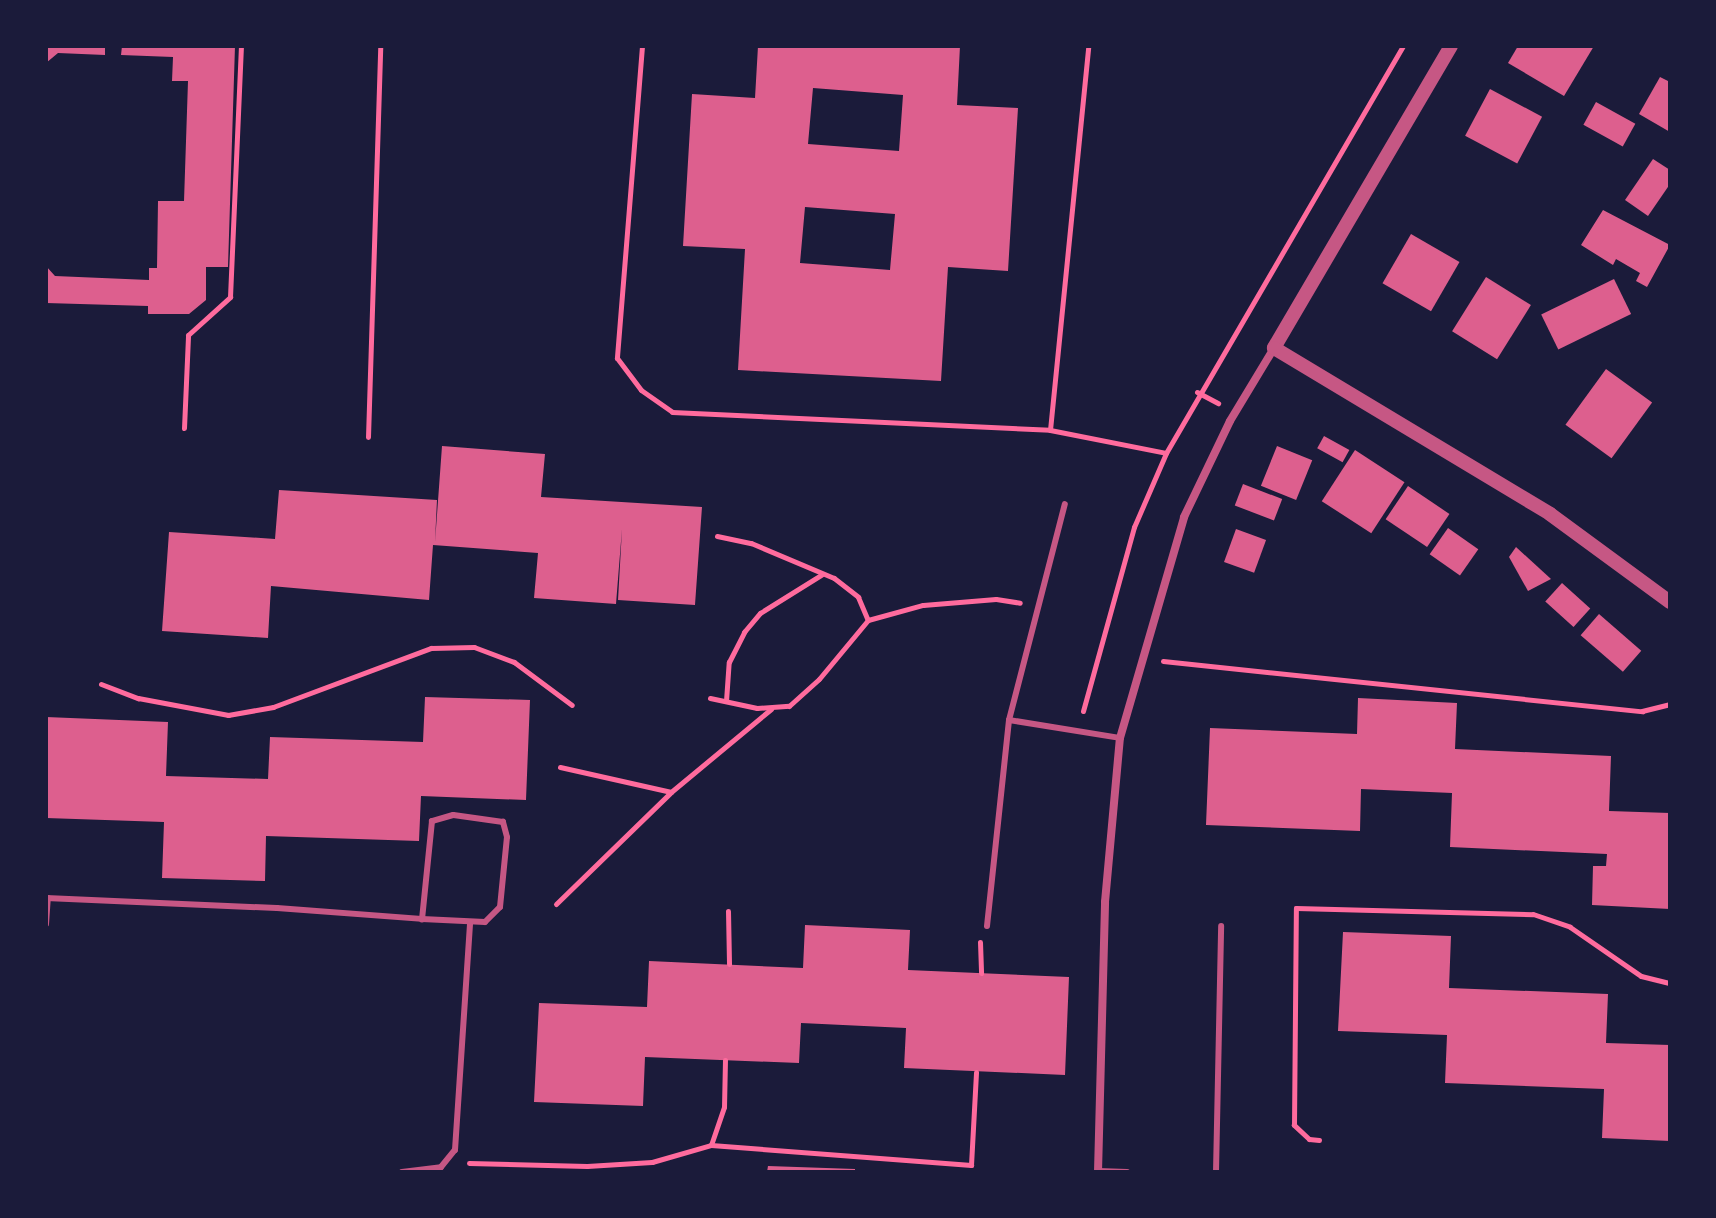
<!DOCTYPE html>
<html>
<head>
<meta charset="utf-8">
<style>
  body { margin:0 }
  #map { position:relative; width:1716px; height:1218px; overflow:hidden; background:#1b1b3a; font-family:"PT Sans Narrow",sans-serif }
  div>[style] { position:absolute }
  .building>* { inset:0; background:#dd5f8e; transform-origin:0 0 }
  .path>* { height:5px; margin:-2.5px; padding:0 2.5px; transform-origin:2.5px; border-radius:2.5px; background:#ff6b9d }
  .service>* { height:6px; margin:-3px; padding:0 3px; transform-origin:3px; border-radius:3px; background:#c65784 }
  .minor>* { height:8px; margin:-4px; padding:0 4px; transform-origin:4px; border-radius:4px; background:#c65784 }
  .tertiary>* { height:14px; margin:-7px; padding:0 7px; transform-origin:7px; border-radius:7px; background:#c65784 }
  span { translate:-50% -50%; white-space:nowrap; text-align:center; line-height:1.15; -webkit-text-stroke:6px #1b1b3a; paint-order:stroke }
  .frame { position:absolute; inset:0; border:48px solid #1b1b3a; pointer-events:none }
</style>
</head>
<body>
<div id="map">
  <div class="building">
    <i style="clip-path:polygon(46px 46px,105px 46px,105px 55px,58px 53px,46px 63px)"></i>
    <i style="clip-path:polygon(122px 46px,235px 46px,228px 267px,206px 267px,206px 300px,189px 314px,148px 314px,148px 306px,46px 303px,46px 266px,55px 276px,149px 280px,149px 268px,157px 268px,158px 201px,184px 201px,188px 81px,172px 81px,173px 57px,121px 55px)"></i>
    <i style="clip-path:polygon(evenodd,758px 46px,960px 46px,957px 105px,1018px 108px,1008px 271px,948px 267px,941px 381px,738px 370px,745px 249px,683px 246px,692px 94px,755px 98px,758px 46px,813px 88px,903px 95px,899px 151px,808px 144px,813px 88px,758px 46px,805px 207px,895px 214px,890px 270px,800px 263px,805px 207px)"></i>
    <i style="clip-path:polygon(1518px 46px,1594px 46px,1564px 96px,1508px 63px)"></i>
    <i style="clip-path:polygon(1660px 77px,1670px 82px,1670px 132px,1639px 114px)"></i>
    <i style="left:1490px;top:89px;width:59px;height:53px;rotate:28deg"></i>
    <i style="left:1596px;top:102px;width:45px;height:26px;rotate:29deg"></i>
    <i style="clip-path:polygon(1653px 159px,1670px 170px,1670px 184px,1648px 216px,1625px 200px)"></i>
    <i style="clip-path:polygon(1603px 210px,1670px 245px,1647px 287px,1636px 281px,1640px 273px,1616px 259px,1613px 265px,1581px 245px)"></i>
    <i style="left:1411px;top:234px;width:56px;height:57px;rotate:30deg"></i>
    <i style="left:1486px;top:277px;width:53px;height:64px;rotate:32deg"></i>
    <i style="left:1614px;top:279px;width:39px;height:81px;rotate:64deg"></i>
    <i style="left:1606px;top:369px;width:57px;height:69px;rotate:36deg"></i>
    <i style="left:1324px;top:436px;width:29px;height:14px;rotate:29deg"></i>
    <i style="clip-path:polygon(442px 446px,545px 454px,541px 497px,702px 507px,695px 605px,618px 600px,622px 529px,616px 604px,534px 598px,538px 553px,433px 545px,429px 600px,271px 586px,268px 638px,162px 631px,169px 532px,275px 539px,279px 490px,437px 500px,435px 542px)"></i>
    <i style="left:1277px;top:446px;width:38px;height:43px;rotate:22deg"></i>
    <i style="left:1355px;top:450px;width:59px;height:61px;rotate:33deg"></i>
    <i style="left:1243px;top:484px;width:42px;height:23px;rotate:21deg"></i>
    <i style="left:1408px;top:486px;width:50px;height:40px;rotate:34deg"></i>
    <i style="left:1448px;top:528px;width:37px;height:32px;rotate:35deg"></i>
    <i style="left:1236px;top:529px;width:32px;height:35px;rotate:20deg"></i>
    <i style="clip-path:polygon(1516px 547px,1551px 579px,1528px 591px,1509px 557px)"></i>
    <i style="left:1562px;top:583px;width:38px;height:25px;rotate:42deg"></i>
    <i style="left:1599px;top:614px;width:56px;height:28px;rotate:41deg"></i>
    <i style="clip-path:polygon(425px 697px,530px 700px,526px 800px,421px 796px,419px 841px,266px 836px,265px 881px,162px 878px,164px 822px,46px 818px,46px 717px,168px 722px,166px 776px,268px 779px,270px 737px,423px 742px)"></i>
    <i style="clip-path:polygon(1358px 698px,1457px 703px,1455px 749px,1611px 756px,1609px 811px,1670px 813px,1670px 909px,1592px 905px,1593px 866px,1606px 866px,1607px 854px,1450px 847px,1452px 793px,1361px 789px,1360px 831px,1206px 825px,1210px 728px,1357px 734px)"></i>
    <i style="clip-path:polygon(805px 925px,910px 930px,908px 970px,1069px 977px,1065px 1075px,904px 1068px,906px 1028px,801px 1023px,799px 1063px,645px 1057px,643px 1106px,534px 1102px,539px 1003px,647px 1007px,649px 961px,803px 968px)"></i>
    <i style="clip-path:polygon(1343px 932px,1451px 936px,1449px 988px,1608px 994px,1606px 1043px,1670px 1045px,1670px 1141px,1602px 1138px,1604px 1089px,1445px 1083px,1447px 1035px,1338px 1031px)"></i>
    <i style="clip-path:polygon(768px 1166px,855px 1169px,855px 1172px,767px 1172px)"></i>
  </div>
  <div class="path">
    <i style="left:642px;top:46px;width:313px;rotate:94.6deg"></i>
    <i style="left:617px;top:358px;width:40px;rotate:53deg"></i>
    <i style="left:641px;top:390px;width:38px;rotate:35deg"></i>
    <i style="left:672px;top:412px;width:378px;rotate:2.7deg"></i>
    <i style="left:1050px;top:430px;width:118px;rotate:11.2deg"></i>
    <i style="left:1197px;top:392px;width:24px;rotate:28deg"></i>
    <i style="left:184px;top:428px;width:93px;rotate:-87.5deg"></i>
    <i style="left:188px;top:335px;width:57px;rotate:-42.1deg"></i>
    <i style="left:230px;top:297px;width:251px;rotate:-87.5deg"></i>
    <i style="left:1050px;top:430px;width:386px;rotate:-84.3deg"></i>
    <i style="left:368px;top:437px;width:391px;rotate:-88.2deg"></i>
    <i style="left:717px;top:536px;width:35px;rotate:12deg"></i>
    <i style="left:751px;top:543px;width:90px;rotate:22.9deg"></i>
    <i style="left:834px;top:578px;width:31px;rotate:38deg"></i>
    <i style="left:858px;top:597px;width:25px;rotate:67deg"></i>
    <i style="left:868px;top:620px;width:57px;rotate:-15.3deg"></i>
    <i style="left:923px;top:605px;width:73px;rotate:-4.7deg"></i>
    <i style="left:996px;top:599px;width:24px;rotate:9deg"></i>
    <i style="left:1163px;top:661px;width:482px;rotate:6deg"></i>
    <i style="left:1642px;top:711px;width:29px;rotate:-14deg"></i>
    <i style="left:101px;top:684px;width:40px;rotate:21deg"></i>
    <i style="left:138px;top:698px;width:92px;rotate:10.7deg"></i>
    <i style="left:228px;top:715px;width:46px;rotate:-10.1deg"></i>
    <i style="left:273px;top:707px;width:169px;rotate:-20.5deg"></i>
    <i style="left:431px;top:648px;width:43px;rotate:-1.3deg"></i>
    <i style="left:474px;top:647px;width:43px;rotate:20.6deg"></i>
    <i style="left:514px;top:662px;width:72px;rotate:36.6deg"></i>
    <i style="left:710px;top:698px;width:48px;rotate:12deg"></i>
    <i style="left:757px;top:708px;width:32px;rotate:-4deg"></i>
    <i style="left:789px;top:706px;width:40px;rotate:-42deg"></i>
    <i style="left:819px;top:679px;width:77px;rotate:-50.3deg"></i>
    <i style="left:726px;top:701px;width:39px;rotate:-86deg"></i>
    <i style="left:729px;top:662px;width:34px;rotate:-63deg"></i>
    <i style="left:744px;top:632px;width:25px;rotate:-50deg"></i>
    <i style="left:760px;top:613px;width:72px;rotate:-31.9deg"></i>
    <i style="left:1083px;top:711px;width:191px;rotate:-74.5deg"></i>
    <i style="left:1134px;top:527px;width:81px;rotate:-66.6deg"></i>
    <i style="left:1166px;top:453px;width:471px;rotate:-59.8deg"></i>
    <i style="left:560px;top:767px;width:114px;rotate:12.7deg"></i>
    <i style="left:671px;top:792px;width:130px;rotate:-39.7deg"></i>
    <i style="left:556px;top:904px;width:159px;rotate:-44.2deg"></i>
    <i style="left:728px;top:911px;width:53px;rotate:88.9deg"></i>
    <i style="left:980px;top:942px;width:31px;rotate:88deg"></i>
    <i style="left:1319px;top:1140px;width:10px;rotate:-174deg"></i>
    <i style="left:1309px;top:1139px;width:21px;rotate:-137deg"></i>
    <i style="left:1294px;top:1125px;width:217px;rotate:-89.5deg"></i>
    <i style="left:1296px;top:908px;width:237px;rotate:1.5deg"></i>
    <i style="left:1533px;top:914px;width:39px;rotate:19deg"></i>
    <i style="left:1570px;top:927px;width:86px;rotate:34.6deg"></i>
    <i style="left:1641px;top:976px;width:30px;rotate:14deg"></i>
    <i style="left:711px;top:1145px;width:261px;rotate:4.4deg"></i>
    <i style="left:971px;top:1165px;width:93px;rotate:-86.9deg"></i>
    <i style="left:469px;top:1163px;width:118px;rotate:1.5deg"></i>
    <i style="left:587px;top:1166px;width:65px;rotate:-3.5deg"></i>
    <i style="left:652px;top:1162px;width:61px;rotate:-16.1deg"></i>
    <i style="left:711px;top:1145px;width:40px;rotate:-71.1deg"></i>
    <i style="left:724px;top:1107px;width:47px;rotate:-88.8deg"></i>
  </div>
  <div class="service">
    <i style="left:1009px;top:720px;width:112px;rotate:9.2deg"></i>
    <i style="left:46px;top:898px;width:231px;rotate:2.5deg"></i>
    <i style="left:277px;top:908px;width:145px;rotate:4.3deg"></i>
    <i style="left:422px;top:919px;width:63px;rotate:2.7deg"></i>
    <i style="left:485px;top:922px;width:21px;rotate:-45deg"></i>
    <i style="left:500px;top:907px;width:70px;rotate:-84.3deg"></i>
    <i style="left:507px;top:837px;width:16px;rotate:-105deg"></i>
    <i style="left:503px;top:822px;width:50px;rotate:-172deg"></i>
    <i style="left:453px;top:815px;width:22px;rotate:164deg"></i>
    <i style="left:432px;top:821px;width:99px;rotate:95.8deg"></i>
    <i style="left:46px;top:924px;width:26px;rotate:-86deg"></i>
    <i style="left:987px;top:926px;width:207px;rotate:-83.9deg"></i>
    <i style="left:1009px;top:720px;width:223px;rotate:-75.5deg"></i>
    <i style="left:1098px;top:1171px;width:29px;rotate:2deg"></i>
    <i style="left:402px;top:1172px;width:39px;rotate:-7deg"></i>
    <i style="left:441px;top:1167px;width:22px;rotate:-51deg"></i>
    <i style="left:455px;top:1150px;width:228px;rotate:-86.2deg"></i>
    <i style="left:1216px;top:1172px;width:246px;rotate:-88.8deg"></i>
  </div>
  <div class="minor">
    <i style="left:1098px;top:1172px;width:270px;rotate:-88.5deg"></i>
    <i style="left:1105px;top:902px;width:165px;rotate:-84.8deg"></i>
    <i style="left:1120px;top:738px;width:230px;rotate:-73.8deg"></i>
    <i style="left:1184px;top:517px;width:106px;rotate:-64.4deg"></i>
    <i style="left:1230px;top:421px;width:85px;rotate:-58.9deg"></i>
  </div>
  <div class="tertiary">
    <i style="left:1451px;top:46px;width:350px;rotate:120.4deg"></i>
    <i style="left:1274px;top:348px;width:322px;rotate:31deg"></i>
    <i style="left:1550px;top:514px;width:149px;rotate:36.3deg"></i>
  </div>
  <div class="frame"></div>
</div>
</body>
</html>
